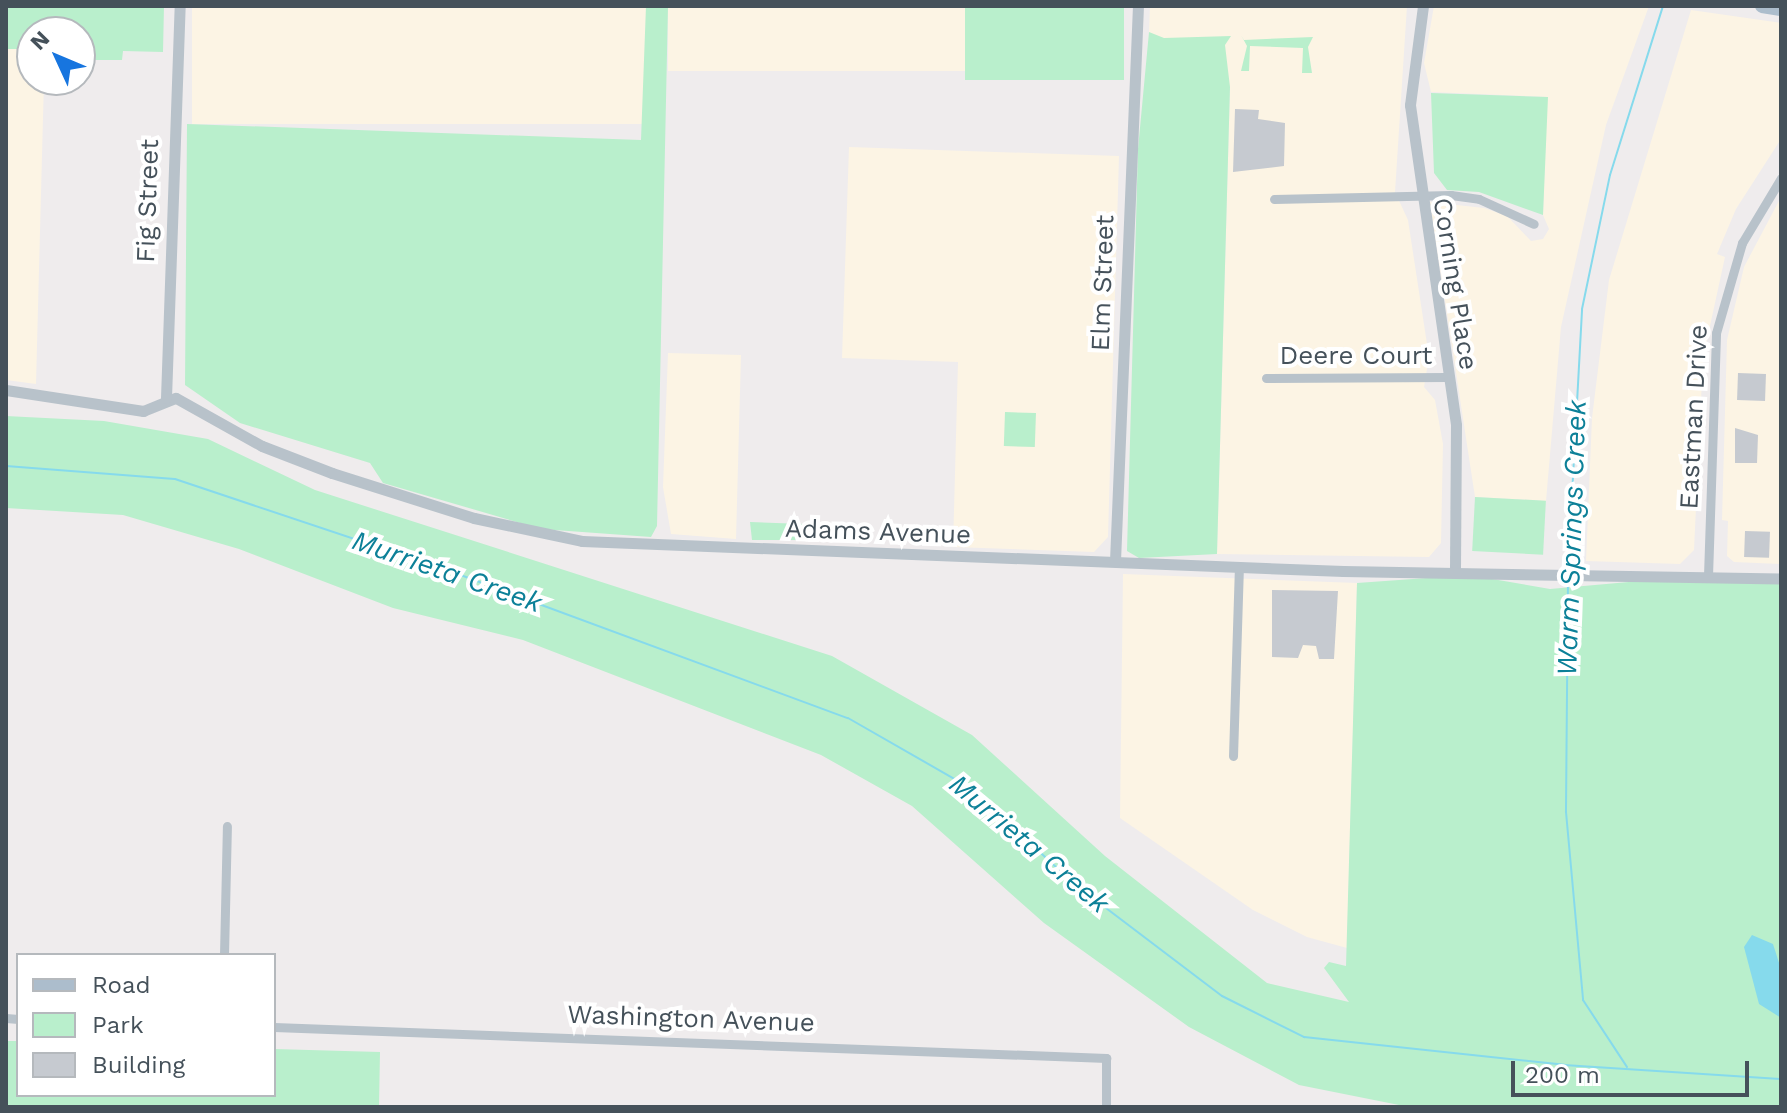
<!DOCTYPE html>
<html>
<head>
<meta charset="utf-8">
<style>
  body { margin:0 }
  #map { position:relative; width:1787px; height:1113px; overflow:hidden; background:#efeced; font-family:"Work Sans",sans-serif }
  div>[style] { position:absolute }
  .commercial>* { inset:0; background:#fcf4e4; transform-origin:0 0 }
  .green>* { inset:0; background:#b9efcc; transform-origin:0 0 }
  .water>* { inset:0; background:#86daec }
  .stream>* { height:2px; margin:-1px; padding:0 1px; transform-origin:1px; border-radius:1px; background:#86daec }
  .building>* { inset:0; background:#c6cad0; transform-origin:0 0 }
  .minor>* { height:9px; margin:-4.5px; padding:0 4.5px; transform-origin:4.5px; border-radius:4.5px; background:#b8c2ca }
  .tertiary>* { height:11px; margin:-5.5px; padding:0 5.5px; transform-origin:5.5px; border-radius:5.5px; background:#b8c2ca }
  .primary>* { height:14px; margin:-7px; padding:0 7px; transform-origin:7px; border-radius:7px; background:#acbdcc }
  span { translate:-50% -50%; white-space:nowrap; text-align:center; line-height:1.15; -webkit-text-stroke:8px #fff; paint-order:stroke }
  .street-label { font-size:26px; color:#45515a }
  .water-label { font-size:28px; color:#0c8098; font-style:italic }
  .frame { position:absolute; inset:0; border:8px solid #45515a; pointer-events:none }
  .legend { position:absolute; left:16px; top:953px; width:260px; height:144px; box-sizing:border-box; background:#fff; border:2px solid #b5b9bd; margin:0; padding:10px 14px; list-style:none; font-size:24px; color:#45515a }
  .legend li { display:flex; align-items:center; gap:16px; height:40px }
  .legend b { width:40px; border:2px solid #b5b9bd }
  .north { position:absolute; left:16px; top:16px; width:80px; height:80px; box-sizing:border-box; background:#fff; border:2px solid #b5b9bd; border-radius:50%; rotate:314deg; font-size:22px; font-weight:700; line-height:32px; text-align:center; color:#45515a }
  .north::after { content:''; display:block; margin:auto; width:28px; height:36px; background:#1775df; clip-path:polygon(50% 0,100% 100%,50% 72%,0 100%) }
  .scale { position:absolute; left:1511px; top:1061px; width:238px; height:36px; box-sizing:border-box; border:4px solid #45515a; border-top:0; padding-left:10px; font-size:24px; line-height:28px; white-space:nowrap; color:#45515a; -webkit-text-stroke:6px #fff; paint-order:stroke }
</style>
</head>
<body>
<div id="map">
  <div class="commercial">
    <i style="left:192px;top:6px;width:454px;height:118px"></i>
    <i style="left:668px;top:6px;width:297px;height:65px"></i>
    <i style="clip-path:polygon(1150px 6px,1407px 6px,1395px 192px,1408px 220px,1429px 357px,1424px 387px,1435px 400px,1443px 444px,1441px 543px,1429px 557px,1217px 554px,1230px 87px,1147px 85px)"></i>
    <i style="clip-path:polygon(1434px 6px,1649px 6px,1606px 125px,1561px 327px,1546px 501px,1475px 497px,1430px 202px,1484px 208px,1507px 216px,1531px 241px,1543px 239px,1549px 229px,1543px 215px,1547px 97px,1431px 92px,1424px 63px)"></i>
    <i style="clip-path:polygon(1691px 10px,1781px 23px,1781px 139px,1736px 209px,1717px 254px,1725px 257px,1703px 358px,1694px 550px,1680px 564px,1586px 561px,1592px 418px,1609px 280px)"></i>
    <i style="clip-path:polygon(6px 49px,32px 49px,32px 80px,44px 80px,36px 384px,6px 380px)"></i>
    <i style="clip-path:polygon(849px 147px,1119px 156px,1108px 537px,1094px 552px,953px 547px,958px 362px,842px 358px)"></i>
    <i style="clip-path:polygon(1781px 197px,1781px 564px,1734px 562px,1727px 556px,1728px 521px,1722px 520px,1727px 340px,1744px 267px)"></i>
    <i style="clip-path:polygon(668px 353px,741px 355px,736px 539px,671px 534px,663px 487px)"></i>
    <i style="clip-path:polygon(1123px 574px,1357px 583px,1347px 948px,1307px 937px,1253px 910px,1120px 818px)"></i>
  </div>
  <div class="green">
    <i style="clip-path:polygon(6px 6px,164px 6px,163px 52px,123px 51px,122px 60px,80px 60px,80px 32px,32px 32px,32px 49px,6px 49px)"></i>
    <i style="clip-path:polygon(646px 6px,668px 6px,657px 526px,651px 537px,541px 529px,383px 483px,370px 463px,240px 423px,185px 385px,187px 124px,641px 140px)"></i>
    <i style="left:965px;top:6px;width:159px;height:74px"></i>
    <i style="clip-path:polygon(1149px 32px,1164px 38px,1231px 36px,1225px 45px,1230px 87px,1217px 554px,1139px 558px,1127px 551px,1138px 149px)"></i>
    <i style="clip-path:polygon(1241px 35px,1244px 40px,1313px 37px,1308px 47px,1312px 73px,1302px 73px,1303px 48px,1250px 46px,1249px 71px,1241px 71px,1247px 46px)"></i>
    <i style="clip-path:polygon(1431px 93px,1548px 97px,1543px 215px,1479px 192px,1447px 190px,1434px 173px)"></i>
    <i style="left:1005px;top:412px;width:31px;height:34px;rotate:2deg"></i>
    <i style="clip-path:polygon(6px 416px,104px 421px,208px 439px,315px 490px,832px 656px,972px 735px,1105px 856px,1267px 983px,1349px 1002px,1324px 968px,1329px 962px,1346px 966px,1357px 583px,1469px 575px,1550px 589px,1651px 580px,1781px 584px,1781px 1107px,1409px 1107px,1299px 1085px,1189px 1027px,1044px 923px,912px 806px,821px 755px,523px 640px,393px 608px,239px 549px,123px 515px,6px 508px)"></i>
    <i style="left:1475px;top:497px;width:71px;height:54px;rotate:3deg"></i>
    <i style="clip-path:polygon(750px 522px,832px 525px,831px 540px,752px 540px)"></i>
    <i style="clip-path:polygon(6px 1041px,18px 1041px,18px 1095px,274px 1095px,274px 1049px,380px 1052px,379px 1107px,6px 1107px)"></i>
  </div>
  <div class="water">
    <i style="clip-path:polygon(1752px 935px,1773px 944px,1781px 969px,1781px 1018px,1759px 1004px,1744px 947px)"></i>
  </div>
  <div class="stream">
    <i style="left:6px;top:466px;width:169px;rotate:4.4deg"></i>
    <i style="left:175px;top:479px;width:287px;rotate:18.5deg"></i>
    <i style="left:447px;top:570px;width:427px;rotate:20.3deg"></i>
    <i style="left:848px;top:718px;width:143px;rotate:29.8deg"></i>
    <i style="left:972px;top:789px;width:138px;rotate:42.9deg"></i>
    <i style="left:1073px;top:883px;width:187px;rotate:37.2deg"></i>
    <i style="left:1222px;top:996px;width:92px;rotate:26.6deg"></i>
    <i style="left:1304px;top:1037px;width:262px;rotate:6.1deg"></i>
    <i style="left:1564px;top:1065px;width:217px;rotate:3.7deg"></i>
    <i style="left:1568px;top:569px;width:260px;rotate:-86.9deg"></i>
    <i style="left:1582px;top:309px;width:137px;rotate:-78.2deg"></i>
    <i style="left:1610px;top:175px;width:177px;rotate:-72.6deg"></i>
    <i style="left:1568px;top:579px;width:233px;rotate:90.5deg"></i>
    <i style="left:1566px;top:812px;width:189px;rotate:84.8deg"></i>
    <i style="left:1583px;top:1000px;width:80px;rotate:56.7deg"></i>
  </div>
  <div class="building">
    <i style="clip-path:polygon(1235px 109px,1259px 110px,1258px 119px,1285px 123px,1284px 166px,1233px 172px)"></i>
    <i style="left:1738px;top:373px;width:28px;height:27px;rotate:2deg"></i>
    <i style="clip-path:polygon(1735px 428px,1758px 435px,1757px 463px,1735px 463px)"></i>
    <i style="left:1745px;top:531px;width:25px;height:26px;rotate:2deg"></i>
    <i style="clip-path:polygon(1272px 590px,1338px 591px,1334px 659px,1319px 659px,1316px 646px,1303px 645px,1298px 658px,1272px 657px)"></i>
  </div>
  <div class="minor">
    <i style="left:1274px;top:199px;width:177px;rotate:-1.3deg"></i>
    <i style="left:1451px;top:195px;width:28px;rotate:8deg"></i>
    <i style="left:1479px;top:199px;width:60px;rotate:24.4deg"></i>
    <i style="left:1266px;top:378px;width:181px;rotate:-0.3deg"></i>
    <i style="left:1708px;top:576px;width:243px;rotate:-88.1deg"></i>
    <i style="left:1716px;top:333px;width:94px;rotate:-73.9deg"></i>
    <i style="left:1742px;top:243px;width:76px;rotate:-59deg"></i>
    <i style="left:1233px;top:756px;width:189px;rotate:-88.2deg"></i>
    <i style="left:224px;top:955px;width:129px;rotate:-88.7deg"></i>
    <i style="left:6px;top:1018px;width:12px;rotate:5deg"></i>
    <i style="left:274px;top:1027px;width:833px;rotate:2.13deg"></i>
    <i style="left:1106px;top:1058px;width:49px;rotate:90deg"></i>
  </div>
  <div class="tertiary">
    <i style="left:1423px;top:6px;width:100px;rotate:97.5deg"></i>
    <i style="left:1410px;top:105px;width:323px;rotate:81.8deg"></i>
    <i style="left:1456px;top:425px;width:143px;rotate:90.4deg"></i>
    <i style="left:6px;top:390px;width:139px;rotate:8.7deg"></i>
    <i style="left:143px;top:411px;width:35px;rotate:-22deg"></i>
    <i style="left:176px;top:398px;width:98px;rotate:29.2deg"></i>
    <i style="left:262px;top:446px;width:75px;rotate:21.1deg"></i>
    <i style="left:332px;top:473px;width:149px;rotate:17.6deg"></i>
    <i style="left:474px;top:518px;width:110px;rotate:12deg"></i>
    <i style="left:582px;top:541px;width:762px;rotate:2.26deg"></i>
    <i style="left:1343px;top:571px;width:438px;rotate:1deg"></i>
    <i style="left:166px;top:398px;width:392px;rotate:-88deg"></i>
    <i style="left:1115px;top:561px;width:555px;rotate:-87.63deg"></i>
  </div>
  <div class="primary">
    <i style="left:1762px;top:6px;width:19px;rotate:9deg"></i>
  </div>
  <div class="street-label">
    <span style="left:148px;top:201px;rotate:-88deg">Fig Street</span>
    <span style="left:1103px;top:283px;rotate:-88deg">Elm Street</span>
    <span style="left:1455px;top:284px;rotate:81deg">Corning Place</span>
    <span style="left:1356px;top:356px">Deere Court</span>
    <span style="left:1694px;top:417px;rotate:-87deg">Eastman Drive</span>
    <span style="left:878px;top:532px;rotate:2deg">Adams Avenue</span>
    <span style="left:691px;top:1019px;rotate:2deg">Washington Avenue</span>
  </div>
  <div class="water-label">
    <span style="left:1572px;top:538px;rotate:-88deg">Warm Springs Creek</span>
    <span style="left:447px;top:572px;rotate:19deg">Murrieta Creek</span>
    <span style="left:1029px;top:844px;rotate:40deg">Murrieta Creek</span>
  </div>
  <div class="frame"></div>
  <ul class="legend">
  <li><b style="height:10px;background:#acbdcc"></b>Road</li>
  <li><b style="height:22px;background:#b9efcc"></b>Park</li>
  <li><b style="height:22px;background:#c6cad0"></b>Building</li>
  </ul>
  <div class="north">N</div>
  <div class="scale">200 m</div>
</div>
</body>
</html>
